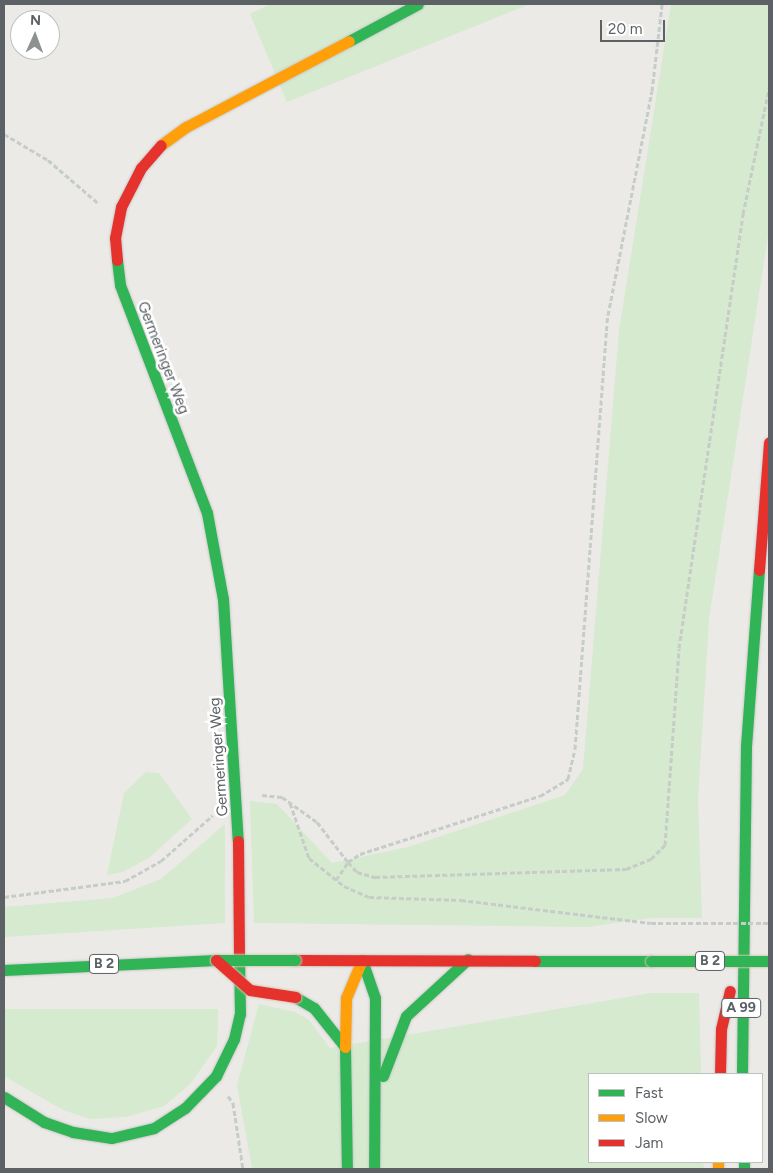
<!DOCTYPE html>
<html>
<head>
<meta charset="utf-8">
<style>
  body { margin:0 }
  #map { position:relative; width:773px; height:1173px; overflow:hidden; background:#eceae6; font-family:Figtree,sans-serif }
  div>[style] { position:absolute }
  .green>* { inset:0; background:#d5eacf }
  .path>* { height:3px; margin-top:-1.5px; transform-origin:0; background:repeating-linear-gradient(90deg,#c6cdc8 0 5px,transparent 0 7.5px) }
  .roads { filter:drop-shadow(0 0 1px #c8c9c9) drop-shadow(0 0 1px #c8c9c9) }
  .fast>* { height:11px; margin:-5.5px; padding:0 5.5px; transform-origin:5.5px; border-radius:5.5px; background:#30b455 }
  .slow>* { height:11px; margin:-5.5px; padding:0 5.5px; transform-origin:5.5px; border-radius:5.5px; background:#ff9f0a }
  .jam>* { height:11px; margin:-5.5px; padding:0 5.5px; transform-origin:5.5px; border-radius:5.5px; background:#e5322d }
  .path-bridge>* { height:3px; margin-top:-1.5px; transform-origin:0; background:repeating-linear-gradient(90deg,#c6cdc8 0 5px,transparent 0 7.5px) }
  .bridges { filter:drop-shadow(0 0 1px #d7c7b1) drop-shadow(0 0 1px #d7c7b1) }
  .fast-bridge>* { height:11px; margin:-5.5px; padding:0 5.5px; transform-origin:5.5px; border-radius:5.5px; background:#30b455 }
  .jam-bridge>* { height:11px; margin:-5.5px; padding:0 5.5px; transform-origin:5.5px; border-radius:5.5px; background:#e5322d }
  span { translate:-50% -50%; white-space:nowrap; text-align:center; line-height:1.15; -webkit-text-stroke:5px #fff; paint-order:stroke }
  .shield-label span { padding:1px 4px; background:#fff; border:1px solid; border-radius:4px; -webkit-text-stroke-width:0 }
  .shield-label { font-size:14px; color:#5b6165; font-weight:700 }
  .street-label { font-size:15px; color:#5b6165 }
  .frame { position:absolute; inset:0; border:5px solid #5b6165; pointer-events:none }
  .legend { position:absolute; left:588px; top:1073px; width:175px; height:90px; box-sizing:border-box; background:#fff; border:1px solid #bdc0c1; margin:0; padding:6px 9px; list-style:none; font-size:15px; color:#5b6165 }
  .legend li { display:flex; align-items:center; gap:10px; height:25px }
  .legend b { width:25px; border:1px solid #bdc0c1 }
  .north { position:absolute; left:10px; top:10px; width:50px; height:50px; box-sizing:border-box; background:#fff; border:1px solid #bdc0c1; border-radius:50%; rotate:2deg; font-size:14px; font-weight:700; line-height:20px; text-align:center; color:#5b6165 }
  .north::after { content:''; display:block; margin:auto; width:18px; height:22px; background:#8e9192; clip-path:polygon(50% 0,100% 100%,50% 72%,0 100%) }
  .scale { position:absolute; left:600px; top:20px; width:65px; height:22px; box-sizing:border-box; border:2px solid #5b6165; border-top:0; padding-left:6px; font-size:15px; line-height:18px; white-space:nowrap; color:#5b6165; -webkit-text-stroke:4px #fff; paint-order:stroke }
</style>
</head>
<body>
<div id="map">
  <div class="green">
    <i style="clip-path:polygon(270px 4px,530px 4px,287px 102px,250px 14px)"></i>
    <i style="clip-path:polygon(671px 4px,769px 4px,769px 229px,709px 619px,698px 799px,702px 918px,651px 918px,588px 927px,254px 923px,250px 801px,277px 804px,332px 863px,408px 847px,565px 795px,583px 769px,619px 331px)"></i>
    <i style="clip-path:polygon(146px 772px,159px 773px,192px 819px,150px 857px,123px 872px,107px 875px,124px 793px)"></i>
    <i style="clip-path:polygon(225px 824px,225px 923px,4px 937px,4px 907px,113px 898px,161px 879px)"></i>
    <i style="clip-path:polygon(651px 993px,699px 993px,701px 1074px,589px 1074px,589px 1162px,703px 1162px,704px 1169px,252px 1169px,237px 1085px,259px 1004px,295px 1012px,309px 1020px,330px 1048px)"></i>
    <i style="clip-path:polygon(4px 1009px,218px 1009px,217px 1046px,190px 1084px,164px 1106px,126px 1117px,90px 1119px,63px 1110px,4px 1076px)"></i>
  </div>
  <div class="path">
    <i style="left:4px;top:134px;width:51px;rotate:30.6deg"></i>
    <i style="left:48px;top:160px;width:65px;rotate:40.6deg"></i>
    <i style="left:262px;top:795px;width:20px;rotate:6deg"></i>
    <i style="left:282px;top:797px;width:43px;rotate:35.5deg"></i>
    <i style="left:317px;top:822px;width:51px;rotate:52.2deg"></i>
    <i style="left:348px;top:862px;width:14px;rotate:-34deg"></i>
    <i style="left:360px;top:854px;width:189px;rotate:-17.9deg"></i>
    <i style="left:540px;top:796px;width:33px;rotate:-31deg"></i>
    <i style="left:568px;top:779px;width:31px;rotate:-77deg"></i>
    <i style="left:575px;top:749px;width:435px;rotate:-85.7deg"></i>
    <i style="left:608px;top:315px;width:228px;rotate:-78.9deg"></i>
    <i style="left:652px;top:91px;width:88px;rotate:-83.4deg"></i>
    <i style="left:290px;top:803px;width:58px;rotate:70.9deg"></i>
    <i style="left:309px;top:858px;width:45px;rotate:38.7deg"></i>
    <i style="left:344px;top:886px;width:27px;rotate:24deg"></i>
    <i style="left:369px;top:897px;width:92px;rotate:1.9deg"></i>
    <i style="left:461px;top:900px;width:191px;rotate:6.9deg"></i>
    <i style="left:336px;top:880px;width:22px;rotate:-56deg"></i>
    <i style="left:348px;top:862px;width:13px;rotate:48deg"></i>
    <i style="left:357px;top:872px;width:19px;rotate:16deg"></i>
    <i style="left:375px;top:877px;width:251px;rotate:-1.8deg"></i>
    <i style="left:626px;top:869px;width:27px;rotate:-22deg"></i>
    <i style="left:651px;top:859px;width:20px;rotate:-45deg"></i>
    <i style="left:665px;top:845px;width:197px;rotate:-85.9deg"></i>
    <i style="left:679px;top:648px;width:439px;rotate:-81.6deg"></i>
    <i style="left:743px;top:214px;width:129px;rotate:-78.3deg"></i>
    <i style="left:4px;top:897px;width:122px;rotate:-7.5deg"></i>
    <i style="left:125px;top:881px;width:41px;rotate:-29.1deg"></i>
    <i style="left:161px;top:861px;width:69px;rotate:-41.5deg"></i>
    <i style="left:228px;top:1096px;width:9px;rotate:54deg"></i>
    <i style="left:233px;top:1103px;width:67px;rotate:81.4deg"></i>
  </div>
  <div class="roads">
    <div class="fast">
      <i style="left:349px;top:41px;width:78px;rotate:-28.2deg"></i>
      <i style="left:117px;top:260px;width:25px;rotate:83deg"></i>
      <i style="left:120px;top:285px;width:244px;rotate:69.1deg"></i>
      <i style="left:207px;top:513px;width:87px;rotate:79.5deg"></i>
      <i style="left:223px;top:599px;width:242px;rotate:86.5deg"></i>
      <i style="left:362px;top:960px;width:40px;rotate:71.1deg"></i>
      <i style="left:375px;top:998px;width:171px;rotate:90.3deg"></i>
      <i style="left:535px;top:961px;width:116px"></i>
      <i style="left:4px;top:970px;width:212px;rotate:-2.7deg"></i>
      <i style="left:295px;top:997px;width:22px;rotate:30deg"></i>
      <i style="left:314px;top:1008px;width:50px;rotate:51.5deg"></i>
      <i style="left:345px;top:1047px;width:122px;rotate:89.1deg"></i>
      <i style="left:742px;top:1074px;width:328px;rotate:-89.3deg"></i>
      <i style="left:746px;top:746px;width:176px;rotate:-85.8deg"></i>
      <i style="left:383px;top:1076px;width:64px;rotate:-69deg"></i>
      <i style="left:406px;top:1016px;width:84px;rotate:-42.6deg"></i>
      <i style="left:4px;top:1097px;width:47px;rotate:32deg"></i>
      <i style="left:44px;top:1122px;width:31px;rotate:19deg"></i>
      <i style="left:73px;top:1132px;width:39px;rotate:9deg"></i>
      <i style="left:112px;top:1138px;width:43px;rotate:-13.4deg"></i>
      <i style="left:154px;top:1128px;width:37px;rotate:-33deg"></i>
      <i style="left:185px;top:1108px;width:45px;rotate:-45.9deg"></i>
      <i style="left:216px;top:1076px;width:41px;rotate:-64.1deg"></i>
      <i style="left:234px;top:1039px;width:26px;rotate:-77deg"></i>
      <i style="left:240px;top:1014px;width:60px;rotate:-91deg"></i>
      <i style="left:744px;top:1162px;width:7px;rotate:90deg"></i>
    </div>
    <div class="slow">
      <i style="left:161px;top:145px;width:31px;rotate:-36deg"></i>
      <i style="left:186px;top:127px;width:184px;rotate:-27.8deg"></i>
      <i style="left:345px;top:1047px;width:49px;rotate:-88.8deg"></i>
      <i style="left:346px;top:998px;width:41px;rotate:-67.2deg"></i>
      <i style="left:718px;top:1162px;width:7px;rotate:90deg"></i>
    </div>
    <div class="jam">
      <i style="left:117px;top:260px;width:22px;rotate:-95deg"></i>
      <i style="left:115px;top:238px;width:32px;rotate:-79deg"></i>
      <i style="left:121px;top:207px;width:44px;rotate:-62.9deg"></i>
      <i style="left:141px;top:168px;width:30px;rotate:-49deg"></i>
      <i style="left:759px;top:570px;width:128px;rotate:-85.5deg"></i>
      <i style="left:238px;top:841px;width:113px;rotate:89.5deg"></i>
      <i style="left:295px;top:960px;width:240px;rotate:0.2deg"></i>
      <i style="left:720px;top:1074px;width:45px;rotate:-88.7deg"></i>
      <i style="left:721px;top:1029px;width:39px;rotate:-77deg"></i>
    </div>
  </div>
  <div class="path-bridge">
    <i style="left:651px;top:923px;width:118px"></i>
  </div>
  <div class="bridges">
    <div class="fast-bridge">
      <i style="left:216px;top:960px;width:79px"></i>
      <i style="left:651px;top:961px;width:118px"></i>
    </div>
    <div class="jam-bridge">
      <i style="left:216px;top:960px;width:45px;rotate:41.4deg"></i>
      <i style="left:250px;top:990px;width:46px;rotate:8.8deg"></i>
    </div>
  </div>
  <div class="shield-label">
    <span style="left:710px;top:961px">B 2</span>
    <span style="left:104px;top:964px">B 2</span>
    <span style="left:741px;top:1008px">A 99</span>
  </div>
  <div class="street-label">
    <span style="left:163px;top:358px;rotate:69deg">Germeringer Weg</span>
    <span style="left:219px;top:757px;rotate:-94deg">Germeringer Weg</span>
  </div>
  <div class="frame"></div>
  <ul class="legend">
  <li><b style="height:6px;background:#30b455"></b>Fast</li>
  <li><b style="height:6px;background:#ff9f0a"></b>Slow</li>
  <li><b style="height:6px;background:#e5322d"></b>Jam</li>
  </ul>
  <div class="north">N</div>
  <div class="scale">20 m</div>
</div>
</body>
</html>
